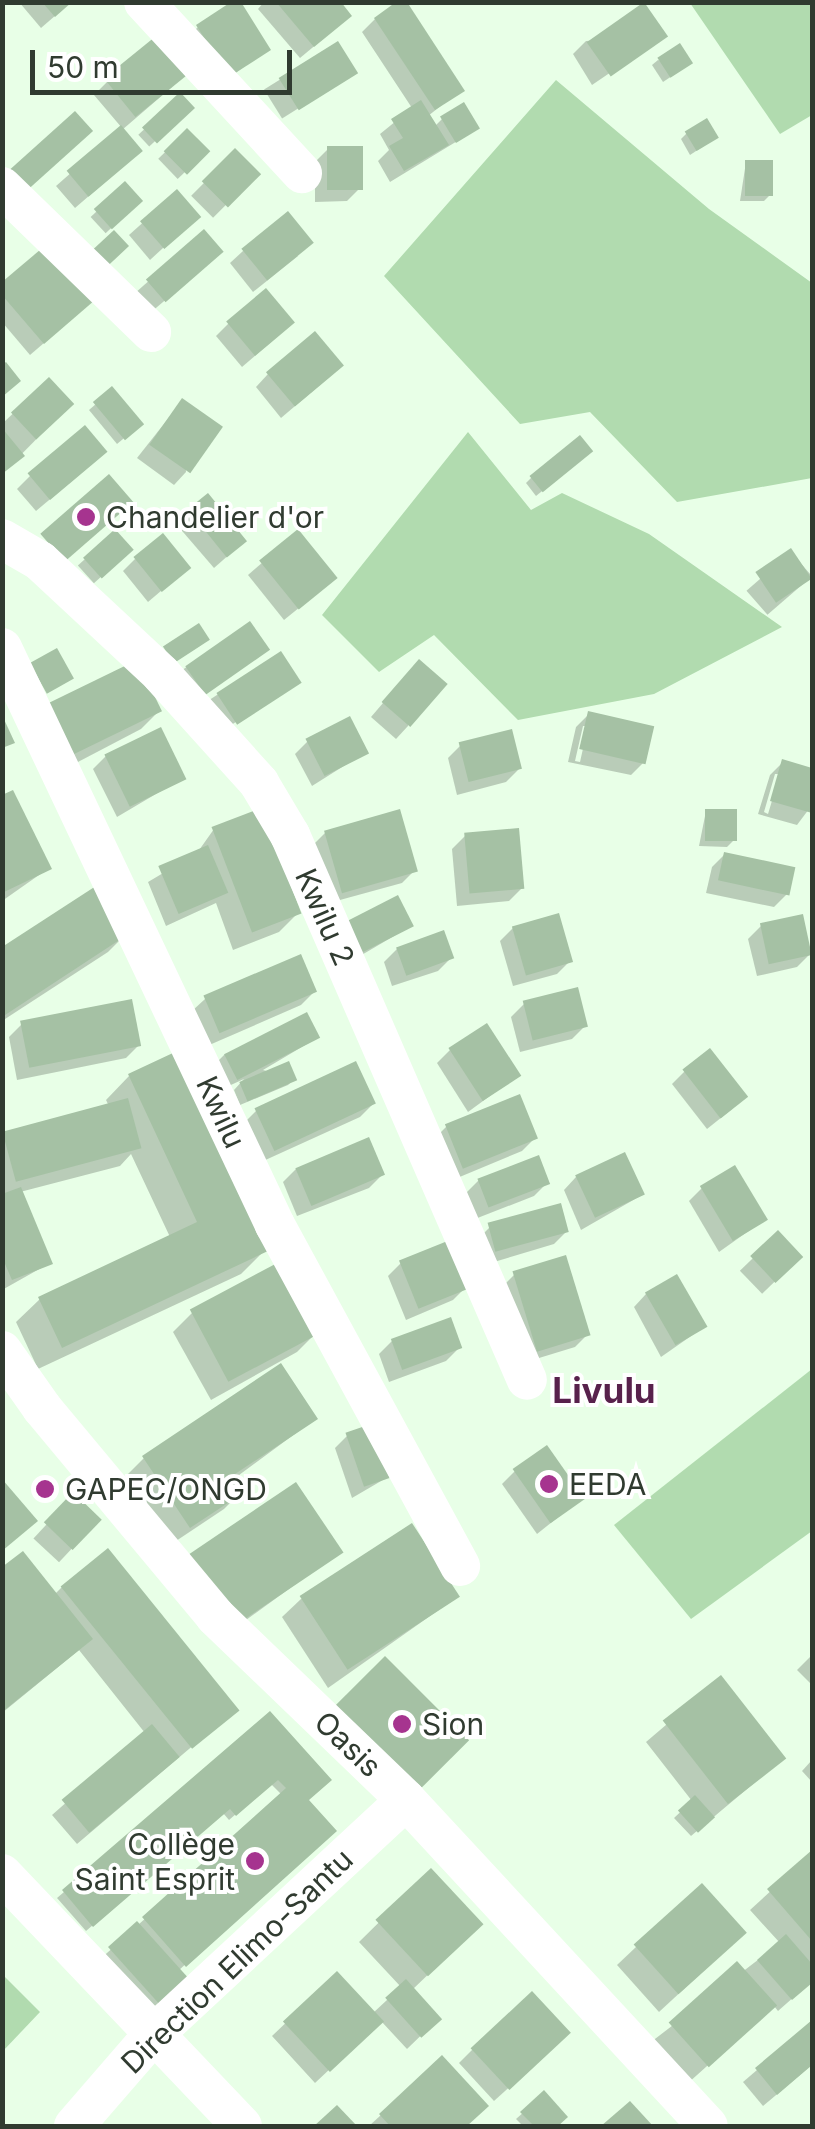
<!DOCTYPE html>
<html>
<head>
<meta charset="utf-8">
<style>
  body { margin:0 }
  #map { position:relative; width:815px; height:2129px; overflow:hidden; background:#e8ffe7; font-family:Inter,sans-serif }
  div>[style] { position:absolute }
  .green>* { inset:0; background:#b1dbaf }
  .shadow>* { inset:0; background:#0003; transform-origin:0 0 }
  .building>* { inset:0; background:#a5c1a4; transform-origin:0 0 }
  .minor>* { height:40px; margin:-20px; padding:0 20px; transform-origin:20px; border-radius:20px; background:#fff }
  .dots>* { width:28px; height:28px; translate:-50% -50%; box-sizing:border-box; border:5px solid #fff; border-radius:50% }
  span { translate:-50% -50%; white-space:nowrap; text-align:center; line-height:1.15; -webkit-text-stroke:8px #fff; paint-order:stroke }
  .poi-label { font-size:30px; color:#303b30 }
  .left { translate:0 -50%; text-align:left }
  .right { translate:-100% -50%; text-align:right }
  .street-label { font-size:30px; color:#303b30 }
  .quarter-label { font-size:35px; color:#58214c; font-weight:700 }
  .frame { position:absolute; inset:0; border:5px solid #303b30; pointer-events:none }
  .scale { position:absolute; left:30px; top:50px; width:262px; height:45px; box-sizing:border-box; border:5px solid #303b30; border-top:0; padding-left:12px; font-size:30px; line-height:35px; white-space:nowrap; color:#303b30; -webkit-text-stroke:8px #fff; paint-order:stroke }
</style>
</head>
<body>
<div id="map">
  <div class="green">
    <i style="clip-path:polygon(690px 3px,812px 3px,812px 115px,780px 134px)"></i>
    <i style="clip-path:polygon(556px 80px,709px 209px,812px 283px,812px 478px,677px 502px,590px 412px,520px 424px,384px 276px)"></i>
    <i style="clip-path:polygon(468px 432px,531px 510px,562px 493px,649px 534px,782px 627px,654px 694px,518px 720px,434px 635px,379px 672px,322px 615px)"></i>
    <i style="clip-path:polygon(812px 1369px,812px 1531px,691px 1619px,614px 1525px)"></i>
    <i style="clip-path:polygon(3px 1975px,40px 2012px,3px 2051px,2px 2051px)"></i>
  </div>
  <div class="shadow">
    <i style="clip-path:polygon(19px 2px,71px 2px,41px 28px)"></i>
    <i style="clip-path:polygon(264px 2px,338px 2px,336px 28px,300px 58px,258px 9px)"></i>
    <i style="clip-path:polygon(375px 19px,461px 90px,428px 116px,435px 126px,442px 119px,477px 129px,390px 182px,378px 161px,389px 150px,380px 134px,412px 108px,362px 32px)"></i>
    <i style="clip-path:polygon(198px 27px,267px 50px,215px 88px,185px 40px)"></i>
    <i style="clip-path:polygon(664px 36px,592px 85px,573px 54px,586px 41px)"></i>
    <i style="left:337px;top:44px;width:34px;height:86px;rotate:58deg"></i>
    <i style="clip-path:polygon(658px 60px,684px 68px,663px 82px,652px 65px)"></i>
    <i style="clip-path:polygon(107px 82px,172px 87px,122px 130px,126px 164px,75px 208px,56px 186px,122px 128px,94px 95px)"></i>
    <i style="left:180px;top:96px;width:16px;height:57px;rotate:47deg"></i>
    <i style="left:187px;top:131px;width:28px;height:40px;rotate:46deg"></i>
    <i style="clip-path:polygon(687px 133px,716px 138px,690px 155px,681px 139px)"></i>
    <i style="clip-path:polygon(328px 149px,360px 188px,347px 201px,315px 202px,315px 162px)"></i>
    <i style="left:235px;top:152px;width:31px;height:62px;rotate:45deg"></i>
    <i style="clip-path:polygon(746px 162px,770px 195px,764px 201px,740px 201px)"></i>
    <i style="left:125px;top:185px;width:22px;height:47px;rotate:47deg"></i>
    <i style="clip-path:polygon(177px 192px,188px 225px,150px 260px,129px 235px)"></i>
    <i style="clip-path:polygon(204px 232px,208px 264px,150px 313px,134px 294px)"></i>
    <i style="clip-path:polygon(243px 251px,298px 256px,253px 292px,230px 263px)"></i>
    <i style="clip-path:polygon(2px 285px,79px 313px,30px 355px,2px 322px)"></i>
    <i style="clip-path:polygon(229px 323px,279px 335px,242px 367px,216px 336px)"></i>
    <i style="clip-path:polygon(268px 374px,328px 378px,281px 418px,256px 387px)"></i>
    <i style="clip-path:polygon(48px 380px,71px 404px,2px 474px,2px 424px)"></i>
    <i style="clip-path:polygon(112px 390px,135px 429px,117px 444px,89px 410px)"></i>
    <i style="clip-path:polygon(182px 401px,186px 472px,174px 485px,137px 458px)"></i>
    <i style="clip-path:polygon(584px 457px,536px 496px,526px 483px,531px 478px)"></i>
    <i style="clip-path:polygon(92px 464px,36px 511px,17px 489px,30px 476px)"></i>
    <i style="clip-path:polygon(190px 512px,231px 553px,214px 568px,177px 525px)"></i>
    <i style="left:115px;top:532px;width:24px;height:50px;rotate:48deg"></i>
    <i style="clip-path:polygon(298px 532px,321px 590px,284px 620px,248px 575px)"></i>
    <i style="left:791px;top:552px;width:32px;height:59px;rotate:49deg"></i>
    <i style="clip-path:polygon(135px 559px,188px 568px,148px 602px,123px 571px)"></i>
    <i style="left:249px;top:625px;width:30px;height:94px;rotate:56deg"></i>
    <i style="left:280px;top:654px;width:33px;height:93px;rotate:57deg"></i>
    <i style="clip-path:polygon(407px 675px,408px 726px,396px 739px,371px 717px)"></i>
    <i style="clip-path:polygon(159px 711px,141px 729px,55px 774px,31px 726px)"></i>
    <i style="clip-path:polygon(evenodd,589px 714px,644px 762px,631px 775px,568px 762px,576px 727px,589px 714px,583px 726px,588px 726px,580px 762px,575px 761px,583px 726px)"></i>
    <i style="clip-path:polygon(308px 741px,366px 752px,312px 786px,295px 754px)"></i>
    <i style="clip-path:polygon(461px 745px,519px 769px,506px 782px,457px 795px,448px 758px)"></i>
    <i style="clip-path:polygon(106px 756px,183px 778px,117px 817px,93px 769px)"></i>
    <i style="clip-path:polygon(evenodd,783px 762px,812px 771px,812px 805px,797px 825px,758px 814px,770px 775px,783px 762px,775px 774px,780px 774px,768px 814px,764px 812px,775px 774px)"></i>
    <i style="clip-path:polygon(2px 798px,49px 868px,2px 901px)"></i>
    <i style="clip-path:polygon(706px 811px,733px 841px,727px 847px,699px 846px)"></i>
    <i style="clip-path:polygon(214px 829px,298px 913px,279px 932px,233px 950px,216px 903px,166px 926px,148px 882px,197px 853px)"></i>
    <i style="clip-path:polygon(325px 833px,415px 870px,402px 883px,329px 903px,312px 846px)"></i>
    <i style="clip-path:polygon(465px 836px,522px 888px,509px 901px,457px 906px,452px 849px)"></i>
    <i style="clip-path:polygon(725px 854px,787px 894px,774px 907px,706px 893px,712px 867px)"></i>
    <i style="clip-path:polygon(348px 922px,411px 926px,348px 963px)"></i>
    <i style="clip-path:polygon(761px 926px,810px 954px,797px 967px,757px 976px,748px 939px)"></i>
    <i style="clip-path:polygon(513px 928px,570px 961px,557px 974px,513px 986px,500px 941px)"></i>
    <i style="clip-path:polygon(127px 933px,108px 952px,2px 1021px,2px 950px)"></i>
    <i style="clip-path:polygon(397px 949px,451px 958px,438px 971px,392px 986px,384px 962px)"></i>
    <i style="clip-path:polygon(314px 992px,301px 1005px,207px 1046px,192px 1011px,205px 999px)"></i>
    <i style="clip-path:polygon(524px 1004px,585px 1026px,572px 1039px,520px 1052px,511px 1017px)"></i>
    <i style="clip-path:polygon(22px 1024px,139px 1045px,126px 1058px,17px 1080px,9px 1037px)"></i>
    <i style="clip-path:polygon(317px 1038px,263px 1070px,294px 1079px,288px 1085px,240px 1105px,234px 1090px,244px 1079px,222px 1089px,212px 1067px,225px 1054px)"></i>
    <i style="clip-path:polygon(450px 1050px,517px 1076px,468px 1112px,437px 1063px)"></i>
    <i style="clip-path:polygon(685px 1071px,732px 1109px,707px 1129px,672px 1084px)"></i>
    <i style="clip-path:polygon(129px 1076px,265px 1250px,241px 1274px,38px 1369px,16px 1322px,40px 1299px,170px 1237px,131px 1154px,120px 1166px,20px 1192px,50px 1263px,2px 1290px,2px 1134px,109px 1106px,106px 1100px)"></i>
    <i style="clip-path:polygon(373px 1104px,360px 1117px,261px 1162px,243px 1124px,256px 1111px)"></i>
    <i style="clip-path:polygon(446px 1127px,535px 1138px,522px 1151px,450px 1181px,433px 1140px)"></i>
    <i style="clip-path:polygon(296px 1169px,382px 1175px,369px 1188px,297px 1216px,283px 1182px)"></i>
    <i style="clip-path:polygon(576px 1177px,642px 1195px,581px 1230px,564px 1190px)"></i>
    <i style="clip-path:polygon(478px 1181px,547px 1183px,534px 1196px,475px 1219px,465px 1194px)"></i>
    <i style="clip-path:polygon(702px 1188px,764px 1220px,719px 1252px,689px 1201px)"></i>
    <i style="clip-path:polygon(489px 1228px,567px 1231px,554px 1244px,484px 1265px,476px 1241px)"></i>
    <i style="left:778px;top:1234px;width:32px;height:53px;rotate:46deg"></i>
    <i style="clip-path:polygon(401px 1263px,466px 1287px,453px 1300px,406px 1320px,388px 1276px)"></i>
    <i style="clip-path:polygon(515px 1274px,588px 1334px,575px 1347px,526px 1362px,502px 1287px)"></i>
    <i style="clip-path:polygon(646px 1294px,704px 1327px,661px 1357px,634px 1307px)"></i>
    <i style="clip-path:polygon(192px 1313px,315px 1334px,297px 1352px,211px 1400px,173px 1332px)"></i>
    <i style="clip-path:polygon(392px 1341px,459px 1348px,446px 1361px,389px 1382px,379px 1354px)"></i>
    <i style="clip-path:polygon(315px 1419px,235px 1478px,243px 1490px,224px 1509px,170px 1545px,125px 1477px,144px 1458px)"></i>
    <i style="clip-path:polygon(348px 1435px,388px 1477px,352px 1498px,335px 1448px)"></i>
    <i style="clip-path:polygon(515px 1471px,582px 1498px,537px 1534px,502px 1484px)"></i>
    <i style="left:73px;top:1496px;width:35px;height:58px;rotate:43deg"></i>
    <i style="clip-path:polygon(340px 1552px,217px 1641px,172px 1575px)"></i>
    <i style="clip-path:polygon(2px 1571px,54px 1595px,62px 1587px,235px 1710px,77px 1844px,52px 1815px,145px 1733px,79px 1650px,2px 1713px)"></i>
    <i style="clip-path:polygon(457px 1597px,328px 1688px,282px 1617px,301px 1599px)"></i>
    <i style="clip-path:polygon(812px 1655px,812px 1685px,797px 1670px)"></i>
    <i style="clip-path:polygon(721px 1678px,784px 1758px,691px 1836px,674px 1818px,692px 1801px,646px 1742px)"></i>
    <i style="clip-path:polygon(270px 1715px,306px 1801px,333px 1831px,178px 1971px,172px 1991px,145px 2015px,97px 1962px,282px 1795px,271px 1784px,229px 1820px,223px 1813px,86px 1931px,57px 1898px)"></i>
    <i style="clip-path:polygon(812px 1760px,812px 1782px,802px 1771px)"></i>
    <i style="clip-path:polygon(812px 1853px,812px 1981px,778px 2011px,774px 2006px,687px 2084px,651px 2042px,780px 1943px,750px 1910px)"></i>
    <i style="clip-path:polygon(431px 1871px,481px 1924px,412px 1990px,438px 2019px,407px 2049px,381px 2021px,315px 2083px,272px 2036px,337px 1974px,373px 2013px,401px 1987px,359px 1942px)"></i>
    <i style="clip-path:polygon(636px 1947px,725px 1951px,659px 2012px,617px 1965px)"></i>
    <i style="clip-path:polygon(812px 2023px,812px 2065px,763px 2106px,743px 2082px)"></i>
    <i style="clip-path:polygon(555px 2046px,494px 2101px,459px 2063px,472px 2050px)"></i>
    <i style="clip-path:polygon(442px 2059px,486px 2106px,465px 2126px,369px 2126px)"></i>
    <i style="clip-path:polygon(544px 2094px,565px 2117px,555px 2126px,523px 2126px,516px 2119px)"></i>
  </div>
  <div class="building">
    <i style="clip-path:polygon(42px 2px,72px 2px,55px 17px)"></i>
    <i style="clip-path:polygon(231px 2px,241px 2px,271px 50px,229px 77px,196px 25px)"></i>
    <i style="clip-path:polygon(276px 2px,341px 2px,352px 16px,314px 47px)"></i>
    <i style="clip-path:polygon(396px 2px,407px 2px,465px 91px,435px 110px,374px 18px)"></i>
    <i style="left:644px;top:2px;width:42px;height:70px;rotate:55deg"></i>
    <i style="left:156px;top:36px;width:50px;height:67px;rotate:51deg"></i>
    <i style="left:338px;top:41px;width:38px;height:70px;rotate:58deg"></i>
    <i style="left:680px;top:43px;width:24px;height:27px;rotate:57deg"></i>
    <i style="left:180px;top:92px;width:22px;height:52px;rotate:47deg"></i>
    <i style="clip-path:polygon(421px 100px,449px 145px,404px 171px,389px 146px,403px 138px,391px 119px)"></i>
    <i style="left:464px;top:102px;width:31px;height:28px;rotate:59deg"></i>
    <i style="left:75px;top:111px;width:27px;height:89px;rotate:48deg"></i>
    <i style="left:707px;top:118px;width:23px;height:26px;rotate:59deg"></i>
    <i style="left:121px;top:125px;width:34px;height:71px;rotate:50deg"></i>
    <i style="left:187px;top:128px;width:33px;height:33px;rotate:45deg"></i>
    <i style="left:327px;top:146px;width:36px;height:44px"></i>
    <i style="left:235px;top:148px;width:37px;height:47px;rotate:45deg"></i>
    <i style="left:745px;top:160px;width:28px;height:36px"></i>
    <i style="left:125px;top:181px;width:27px;height:42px;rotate:48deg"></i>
    <i style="left:177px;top:189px;width:37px;height:49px;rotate:49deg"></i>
    <i style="left:288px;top:211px;width:41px;height:60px;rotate:51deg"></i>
    <i style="left:204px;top:229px;width:30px;height:77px;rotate:49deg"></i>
    <i style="left:114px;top:230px;width:22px;height:35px;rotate:47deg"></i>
    <i style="clip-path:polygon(47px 244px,95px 300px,44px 344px,2px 295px,2px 282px)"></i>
    <i style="left:266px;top:288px;width:45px;height:52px;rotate:50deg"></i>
    <i style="left:315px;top:331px;width:45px;height:64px;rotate:50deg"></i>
    <i style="clip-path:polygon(6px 362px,21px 381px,2px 397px,2px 365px)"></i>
    <i style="left:49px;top:377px;width:37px;height:52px;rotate:47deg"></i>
    <i style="left:112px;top:386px;width:50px;height:25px;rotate:50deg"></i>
    <i style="left:182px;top:398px;width:50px;height:57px;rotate:35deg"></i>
    <i style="left:85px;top:425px;width:35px;height:75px;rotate:50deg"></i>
    <i style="clip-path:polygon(2px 428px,25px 456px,2px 474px)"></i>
    <i style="left:580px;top:435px;width:21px;height:65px;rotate:51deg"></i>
    <i style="left:109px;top:474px;width:37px;height:91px;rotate:49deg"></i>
    <i style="left:208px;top:493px;width:62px;height:26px;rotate:51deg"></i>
    <i style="left:115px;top:529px;width:28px;height:43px;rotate:48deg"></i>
    <i style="left:298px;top:529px;width:63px;height:50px;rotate:51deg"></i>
    <i style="left:163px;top:533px;width:45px;height:38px;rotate:51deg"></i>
    <i style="left:791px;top:548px;width:37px;height:43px;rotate:56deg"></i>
    <i style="left:250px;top:621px;width:35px;height:79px;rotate:55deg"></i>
    <i style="left:199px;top:623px;width:20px;height:43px;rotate:57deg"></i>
    <i style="left:57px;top:648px;width:35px;height:31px;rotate:61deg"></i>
    <i style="left:281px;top:651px;width:38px;height:77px;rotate:57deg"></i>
    <i style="left:419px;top:659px;width:38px;height:57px;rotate:41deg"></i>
    <i style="left:137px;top:660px;width:57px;height:100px;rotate:64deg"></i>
    <i style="left:588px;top:711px;width:68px;height:39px;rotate:13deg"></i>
    <i style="clip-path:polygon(2px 715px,15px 743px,2px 748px)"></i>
    <i style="left:350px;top:716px;width:42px;height:50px;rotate:63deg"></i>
    <i style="left:161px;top:727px;width:58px;height:63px;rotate:64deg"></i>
    <i style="left:512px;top:729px;width:41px;height:55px;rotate:76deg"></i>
    <i style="clip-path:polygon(782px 759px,812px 768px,812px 813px,770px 801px)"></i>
    <i style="clip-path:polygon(13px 790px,52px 869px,2px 893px,2px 795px)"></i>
    <i style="left:261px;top:808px;width:113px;height:53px;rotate:69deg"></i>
    <i style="left:400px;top:809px;width:65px;height:79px;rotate:74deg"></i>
    <i style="left:705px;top:809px;width:32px;height:32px"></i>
    <i style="left:519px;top:828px;width:61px;height:55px;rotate:85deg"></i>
    <i style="left:208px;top:845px;width:52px;height:54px;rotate:67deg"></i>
    <i style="left:724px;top:852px;width:73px;height:29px;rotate:12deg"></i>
    <i style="clip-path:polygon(99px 884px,130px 933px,2px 1017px,2px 947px)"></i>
    <i style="left:398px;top:895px;width:35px;height:57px;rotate:63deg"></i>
    <i style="left:559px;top:913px;width:51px;height:49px;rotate:74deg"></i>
    <i style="left:803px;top:914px;width:42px;height:44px;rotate:78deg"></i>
    <i style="left:444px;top:930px;width:30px;height:51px;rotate:70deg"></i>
    <i style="left:301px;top:954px;width:41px;height:106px;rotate:67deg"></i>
    <i style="left:578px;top:987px;width:41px;height:57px;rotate:76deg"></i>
    <i style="left:132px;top:999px;width:48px;height:114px;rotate:79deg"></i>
    <i style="left:307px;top:1012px;width:29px;height:93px;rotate:63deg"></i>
    <i style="left:487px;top:1023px;width:63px;height:46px;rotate:57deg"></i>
    <i style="left:710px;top:1048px;width:62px;height:35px;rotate:52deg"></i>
    <i style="clip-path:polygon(175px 1052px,268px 1251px,62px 1348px,38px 1297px,197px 1222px,128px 1074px)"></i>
    <i style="left:289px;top:1061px;width:21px;height:54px;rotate:67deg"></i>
    <i style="left:356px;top:1061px;width:47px;height:112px;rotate:65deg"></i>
    <i style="left:520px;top:1094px;width:48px;height:81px;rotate:68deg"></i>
    <i style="left:128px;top:1098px;width:52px;height:130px;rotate:75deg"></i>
    <i style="left:369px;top:1137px;width:41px;height:80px;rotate:67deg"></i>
    <i style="left:625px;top:1152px;width:47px;height:55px;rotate:65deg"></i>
    <i style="left:539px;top:1155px;width:31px;height:66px;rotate:69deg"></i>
    <i style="left:735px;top:1165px;width:64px;height:41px;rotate:59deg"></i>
    <i style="clip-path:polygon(21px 1187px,53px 1264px,12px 1280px,2px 1257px,2px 1194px)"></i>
    <i style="left:561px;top:1203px;width:30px;height:76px;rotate:75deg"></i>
    <i style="left:778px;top:1230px;width:37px;height:38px;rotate:47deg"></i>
    <i style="left:450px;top:1240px;width:52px;height:55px;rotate:68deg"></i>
    <i style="left:566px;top:1255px;width:84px;height:56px;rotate:73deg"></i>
    <i style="left:279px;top:1262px;width:82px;height:101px;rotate:62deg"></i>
    <i style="left:677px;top:1274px;width:61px;height:37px;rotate:60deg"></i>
    <i style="left:451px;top:1317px;width:33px;height:64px;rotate:70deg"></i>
    <i style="clip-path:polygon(281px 1363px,318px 1419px,235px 1474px,246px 1491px,190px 1528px,142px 1456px)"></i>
    <i style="left:371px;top:1424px;width:57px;height:27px;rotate:71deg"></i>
    <i style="left:547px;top:1445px;width:66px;height:42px;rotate:55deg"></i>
    <i style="clip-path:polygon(2px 1479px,38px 1521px,2px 1551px)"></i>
    <i style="left:296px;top:1482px;width:85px;height:129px;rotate:56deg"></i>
    <i style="left:73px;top:1492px;width:40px;height:42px;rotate:44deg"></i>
    <i style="left:412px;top:1523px;width:88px;height:134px;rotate:57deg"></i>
    <i style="left:108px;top:1548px;width:209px;height:61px;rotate:51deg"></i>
    <i style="clip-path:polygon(23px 1551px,93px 1639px,2px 1712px,2px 1567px)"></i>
    <i style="left:385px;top:1656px;width:119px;height:73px;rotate:45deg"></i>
    <i style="left:721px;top:1675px;width:106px;height:74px;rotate:52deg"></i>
    <i style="clip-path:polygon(270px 1711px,332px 1780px,309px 1800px,337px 1831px,186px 1967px,142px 1917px,286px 1788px,278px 1780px,236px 1816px,230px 1809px,93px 1927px,62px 1890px)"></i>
    <i style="left:152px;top:1724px;width:43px;height:118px;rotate:50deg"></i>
    <i style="left:695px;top:1795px;width:30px;height:23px;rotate:48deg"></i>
    <i style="clip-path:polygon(812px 1850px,812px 1941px,767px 1889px)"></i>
    <i style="left:431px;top:1868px;width:77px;height:76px;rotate:47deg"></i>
    <i style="left:702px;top:1883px;width:67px;height:92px;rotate:48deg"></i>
    <i style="left:137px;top:1921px;width:76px;height:39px;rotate:48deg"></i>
    <i style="clip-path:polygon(786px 1934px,812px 1964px,812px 1983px,792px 2000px,757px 1960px)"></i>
    <i style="left:737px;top:1961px;width:60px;height:92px;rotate:48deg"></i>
    <i style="left:337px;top:1971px;width:69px;height:74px;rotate:47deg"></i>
    <i style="left:406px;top:1979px;width:54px;height:28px;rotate:48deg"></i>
    <i style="left:532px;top:1991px;width:57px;height:84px;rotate:47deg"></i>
    <i style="clip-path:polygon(812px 2020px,812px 2065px,777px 2095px,755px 2068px)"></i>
    <i style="clip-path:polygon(442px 2055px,489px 2106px,467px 2126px,390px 2126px,379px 2114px)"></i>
    <i style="clip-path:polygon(544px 2090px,568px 2117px,558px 2126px,534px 2126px,520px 2112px)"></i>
    <i style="clip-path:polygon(630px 2101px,653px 2126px,601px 2126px)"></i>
    <i style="clip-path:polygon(337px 2105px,357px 2126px,314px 2126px)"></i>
  </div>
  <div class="minor">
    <i style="left:144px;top:2px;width:233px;rotate:47.3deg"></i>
    <i style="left:2px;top:187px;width:208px;rotate:44.2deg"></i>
    <i style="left:2px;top:539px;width:44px;rotate:30.1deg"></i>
    <i style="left:40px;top:561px;width:166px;rotate:43deg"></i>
    <i style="left:161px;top:674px;width:147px;rotate:48deg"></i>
    <i style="left:259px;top:783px;width:61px;rotate:59.2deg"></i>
    <i style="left:290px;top:835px;width:594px;rotate:66.5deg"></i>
    <i style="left:2px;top:648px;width:638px;rotate:64.68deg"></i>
    <i style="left:275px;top:1225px;width:388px;rotate:61.5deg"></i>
    <i style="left:2px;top:1351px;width:70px;rotate:54.9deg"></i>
    <i style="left:42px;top:1408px;width:271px;rotate:50.2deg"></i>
    <i style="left:215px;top:1616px;width:265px;rotate:43.9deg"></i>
    <i style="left:406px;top:1800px;width:444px;rotate:47.2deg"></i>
    <i style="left:2px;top:1874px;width:348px;rotate:46.4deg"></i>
    <i style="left:74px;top:2126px;width:118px;rotate:-49.1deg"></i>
    <i style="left:151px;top:2037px;width:348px;rotate:-42.9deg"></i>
  </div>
  <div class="dots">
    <i style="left:86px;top:517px;background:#a6348f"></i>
    <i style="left:549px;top:1484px;background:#a6348f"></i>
    <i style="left:45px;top:1489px;background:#a6348f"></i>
    <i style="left:402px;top:1724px;background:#a6348f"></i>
    <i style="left:255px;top:1861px;background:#a6348f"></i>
  </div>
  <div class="poi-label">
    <span class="left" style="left:106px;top:517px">Chandelier d'or</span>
    <span class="left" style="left:569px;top:1484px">EEDA</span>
    <span class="left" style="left:65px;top:1489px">GAPEC/ONGD</span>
    <span class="left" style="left:422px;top:1724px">Sion</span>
    <span class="right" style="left:235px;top:1861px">Collège<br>Saint Esprit</span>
  </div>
  <div class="street-label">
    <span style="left:325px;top:917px;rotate:66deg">Kwilu 2</span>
    <span style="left:221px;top:1112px;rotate:65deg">Kwilu</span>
    <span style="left:348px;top:1744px;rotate:44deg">Oasis</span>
    <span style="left:237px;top:1961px;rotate:-44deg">Direction Elimo-Santu</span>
  </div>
  <div class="quarter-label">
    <span style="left:604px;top:1390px">Livulu</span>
  </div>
  <div class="frame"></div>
  <div class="scale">50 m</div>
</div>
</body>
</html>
